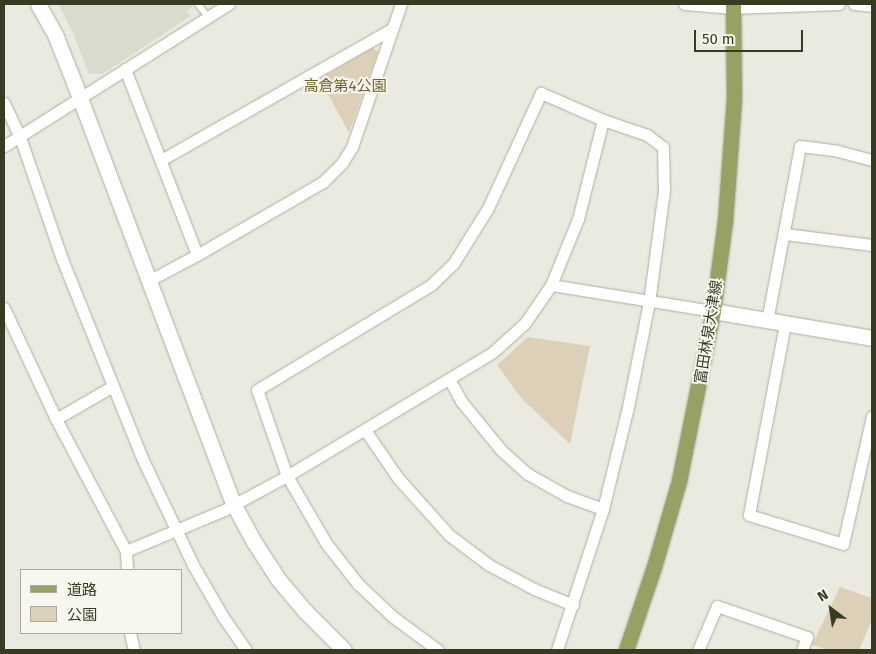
<!DOCTYPE html>
<html>
<head>
<meta charset="utf-8">
<style>
  body { margin:0 }
  #map { position:relative; width:876px; height:654px; overflow:hidden; background:#ebeae0; font-family:"Fira Sans","Noto Sans JP",sans-serif }
  div>[style] { position:absolute }
  .built>* { inset:0; background:#dbdace }
  .green>* { inset:0; background:#dcd0b8 }
  .roads { filter:drop-shadow(0 0 1px #aeae9f) drop-shadow(0 0 1px #aeae9f) }
  .lane>* { height:5.5px; margin:-2.75px; padding:0 2.75px; transform-origin:2.75px; border-radius:2.75px; background:#fff }
  .street>* { height:11px; margin:-5.5px; padding:0 5.5px; transform-origin:5.5px; border-radius:5.5px; background:#fff }
  .secondary>* { height:15px; margin:-7.5px; padding:0 7.5px; transform-origin:7.5px; border-radius:7.5px; background:#fff }
  .primary>* { height:15px; margin:-7.5px; padding:0 7.5px; transform-origin:7.5px; border-radius:7.5px; background:#98a064 }
  span { translate:-50% -50%; white-space:nowrap; text-align:center; line-height:1.15; -webkit-text-stroke:4px #f7f7f0; paint-order:stroke }
  .park-label { font-size:15px; color:#72622b }
  .street-label { font-size:15px; color:#383b21 }
  .frame { position:absolute; inset:0; border:5px solid #383b21; pointer-events:none }
  .legend { position:absolute; left:20px; top:569px; width:162px; height:65px; box-sizing:border-box; background:#f7f7f0; border:1px solid #abac9d; margin:0; padding:6px 9px; list-style:none; font-size:15px; color:#383b21 }
  .legend li { display:flex; align-items:center; gap:10px; height:25px }
  .legend b { width:25px; border:1px solid #abac9d }
  .north { position:absolute; left:806px; top:584px; width:50px; height:50px; -webkit-text-stroke:4px #f7f7f0; paint-order:stroke; rotate:329deg; font-size:14px; font-weight:700; line-height:20px; text-align:center; color:#383b21 }
  .north::after { content:''; display:block; margin:auto; width:18px; height:22px; background:#383b21; clip-path:polygon(50% 0,100% 100%,50% 72%,0 100%) }
  .scale { position:absolute; left:694px; top:30px; width:109px; height:22px; box-sizing:border-box; border:2px solid #383b21; border-top:0; padding-left:6px; font-size:15px; line-height:18px; white-space:nowrap; color:#383b21; -webkit-text-stroke:4px #f7f7f0; paint-order:stroke }
</style>
</head>
<body>
<div id="map">
  <div class="built">
    <i style="clip-path:polygon(58px 4px,194px 4px,187px 11px,191px 16px,102px 74px,89px 74px,73px 33px)"></i>
  </div>
  <div class="green">
    <i style="clip-path:polygon(372px 48px,378px 52px,349px 133px,320px 79px)"></i>
    <i style="clip-path:polygon(528px 337px,590px 346px,570px 444px,522px 399px,497px 365px)"></i>
    <i style="clip-path:polygon(840px 587px,872px 598px,872px 620px,859px 650px,829px 650px,812px 645px)"></i>
  </div>
  <div class="roads">
    <div class="lane">
      <i style="left:198px;top:4px;width:17px;rotate:50deg"></i>
    </div>
    <div class="street">
      <i style="left:684px;top:4px;width:49px;rotate:4.7deg"></i>
      <i style="left:733px;top:8px;width:106px;rotate:-2.2deg"></i>
      <i style="left:854px;top:4px;width:18px;rotate:6deg"></i>
      <i style="left:125px;top:69px;width:199px;rotate:68.8deg"></i>
      <i style="left:197px;top:255px;width:146px;rotate:-30.1deg"></i>
      <i style="left:323px;top:182px;width:27px;rotate:-45deg"></i>
      <i style="left:342px;top:163px;width:19px;rotate:-58deg"></i>
      <i style="left:352px;top:147px;width:151px;rotate:-71.1deg"></i>
      <i style="left:4px;top:103px;width:38px;rotate:65deg"></i>
      <i style="left:20px;top:137px;width:129px;rotate:71deg"></i>
      <i style="left:62px;top:259px;width:214px;rotate:68.1deg"></i>
      <i style="left:142px;top:458px;width:119px;rotate:64.5deg"></i>
      <i style="left:193px;top:565px;width:60px;rotate:60deg"></i>
      <i style="left:223px;top:617px;width:40px;rotate:55.1deg"></i>
      <i style="left:4px;top:146px;width:266px;rotate:-32.3deg"></i>
      <i style="left:161px;top:160px;width:263px;rotate:-29.6deg"></i>
      <i style="left:785px;top:234px;width:88px;rotate:7.2deg"></i>
      <i style="left:148px;top:281px;width:55px;rotate:-28deg"></i>
      <i style="left:551px;top:285px;width:164px;rotate:9.1deg"></i>
      <i style="left:4px;top:308px;width:123px;rotate:64.9deg"></i>
      <i style="left:56px;top:419px;width:149px;rotate:62.1deg"></i>
      <i style="left:126px;top:551px;width:19px;rotate:87deg"></i>
      <i style="left:767px;top:321px;width:178px;rotate:-79.3deg"></i>
      <i style="left:800px;top:146px;width:38px;rotate:7deg"></i>
      <i style="left:838px;top:151px;width:35px;rotate:15deg"></i>
      <i style="left:785px;top:324px;width:194px;rotate:100.7deg"></i>
      <i style="left:749px;top:515px;width:98px;rotate:17.1deg"></i>
      <i style="left:843px;top:544px;width:131px;rotate:-77.2deg"></i>
      <i style="left:449px;top:379px;width:25px;rotate:61deg"></i>
      <i style="left:461px;top:401px;width:63px;rotate:50.8deg"></i>
      <i style="left:501px;top:450px;width:36px;rotate:42deg"></i>
      <i style="left:528px;top:474px;width:45px;rotate:29.4deg"></i>
      <i style="left:567px;top:496px;width:38px;rotate:20deg"></i>
      <i style="left:56px;top:419px;width:66px;rotate:-30.1deg"></i>
      <i style="left:365px;top:430px;width:58px;rotate:55.5deg"></i>
      <i style="left:398px;top:478px;width:76px;rotate:48.2deg"></i>
      <i style="left:449px;top:535px;width:50px;rotate:36.9deg"></i>
      <i style="left:489px;top:565px;width:51px;rotate:28.1deg"></i>
      <i style="left:534px;top:589px;width:42px;rotate:22.3deg"></i>
      <i style="left:126px;top:551px;width:106px;rotate:-22.7deg"></i>
      <i style="left:224px;top:510px;width:72px;rotate:-28.4deg"></i>
      <i style="left:287px;top:476px;width:240px;rotate:-31deg"></i>
      <i style="left:493px;top:352px;width:43px;rotate:-42.2deg"></i>
      <i style="left:525px;top:323px;width:46px;rotate:-55.6deg"></i>
      <i style="left:551px;top:285px;width:71px;rotate:-67.8deg"></i>
      <i style="left:578px;top:219px;width:102px;rotate:-75.8deg"></i>
      <i style="left:130px;top:633px;width:17px;rotate:77deg"></i>
      <i style="left:438px;top:650px;width:56px;rotate:-143.7deg"></i>
      <i style="left:393px;top:617px;width:48px;rotate:-136.7deg"></i>
      <i style="left:358px;top:584px;width:52px;rotate:-128deg"></i>
      <i style="left:326px;top:543px;width:78px;rotate:-120.2deg"></i>
      <i style="left:287px;top:476px;width:91px;rotate:-109.2deg"></i>
      <i style="left:257px;top:390px;width:203px;rotate:-31.1deg"></i>
      <i style="left:431px;top:285px;width:30px;rotate:-44deg"></i>
      <i style="left:453px;top:264px;width:66px;rotate:-58deg"></i>
      <i style="left:488px;top:208px;width:127px;rotate:-65.3deg"></i>
      <i style="left:541px;top:93px;width:68px;rotate:23.5deg"></i>
      <i style="left:603px;top:120px;width:46px;rotate:18.8deg"></i>
      <i style="left:647px;top:135px;width:20px;rotate:37deg"></i>
      <i style="left:663px;top:147px;width:43px;rotate:88.7deg"></i>
      <i style="left:664px;top:190px;width:113px;rotate:97.6deg"></i>
      <i style="left:649px;top:302px;width:107px;rotate:101.3deg"></i>
      <i style="left:628px;top:407px;width:105px;rotate:103.8deg"></i>
      <i style="left:603px;top:509px;width:148px;rotate:108.1deg"></i>
      <i style="left:698px;top:650px;width:48px;rotate:-66.6deg"></i>
      <i style="left:717px;top:606px;width:95px;rotate:19deg"></i>
      <i style="left:807px;top:637px;width:14px;rotate:111deg"></i>
    </div>
    <div class="secondary">
      <i style="left:38px;top:4px;width:38px;rotate:61deg"></i>
      <i style="left:56px;top:37px;width:52px;rotate:68.4deg"></i>
      <i style="left:75px;top:85px;width:449px;rotate:69.3deg"></i>
      <i style="left:234px;top:505px;width:42px;rotate:61.6deg"></i>
      <i style="left:254px;top:542px;width:44px;rotate:57deg"></i>
      <i style="left:278px;top:579px;width:42px;rotate:49.8deg"></i>
      <i style="left:305px;top:611px;width:55px;rotate:45deg"></i>
      <i style="left:713px;top:311px;width:161px;rotate:9.6deg"></i>
    </div>
    <div class="primary">
      <i style="left:626px;top:650px;width:88px;rotate:-71.4deg"></i>
      <i style="left:654px;top:567px;width:90px;rotate:-73.8deg"></i>
      <i style="left:679px;top:481px;width:173px;rotate:-78.7deg"></i>
      <i style="left:713px;top:311px;width:91px;rotate:-82.4deg"></i>
      <i style="left:725px;top:221px;width:123px;rotate:-85.8deg"></i>
      <i style="left:734px;top:98px;width:94px;rotate:-90.6deg"></i>
    </div>
  </div>
  <div class="park-label">
    <span style="left:345px;top:87px">高倉第4公園</span>
  </div>
  <div class="street-label">
    <span style="left:709px;top:332px;rotate:-81deg">富田林泉大津線</span>
  </div>
  <div class="frame"></div>
  <ul class="legend">
  <li><b style="height:6px;background:#98a064"></b>道路</li>
  <li><b style="height:14px;background:#dcd0b8"></b>公園</li>
  </ul>
  <div class="north">N</div>
  <div class="scale">50 m</div>
</div>
</body>
</html>
